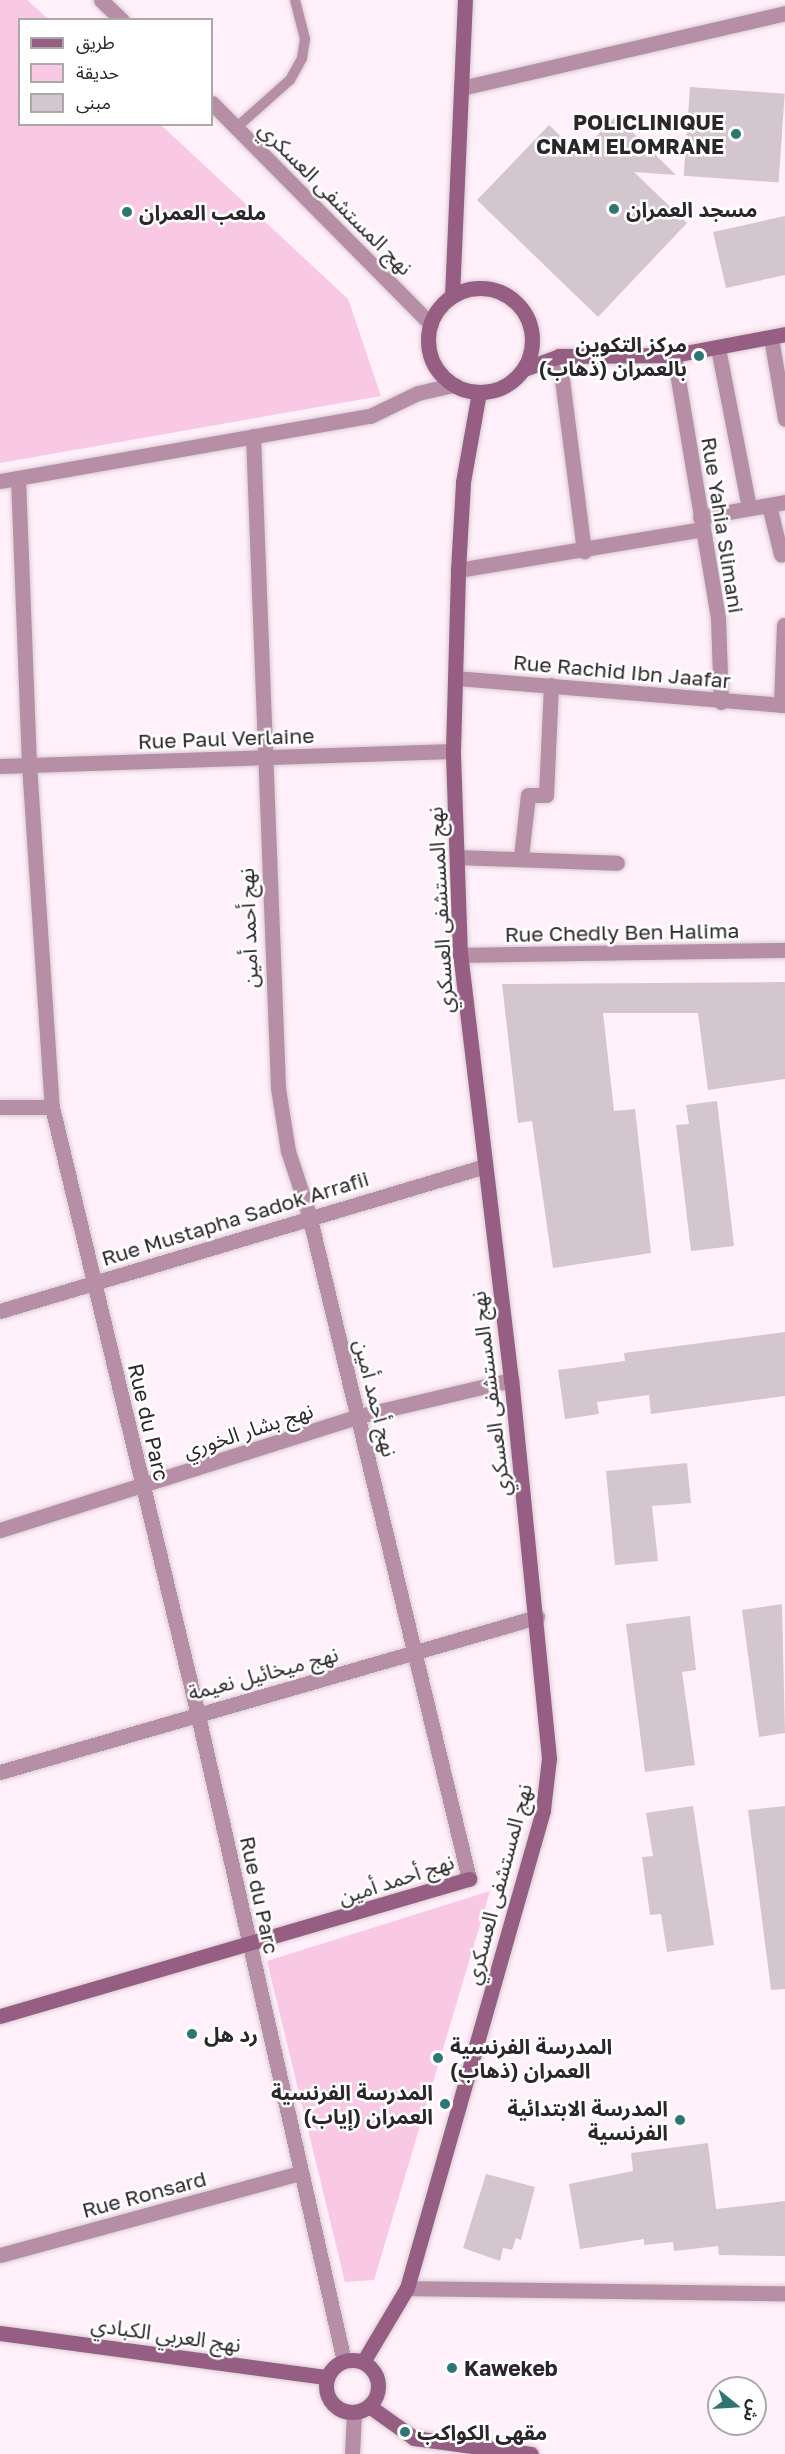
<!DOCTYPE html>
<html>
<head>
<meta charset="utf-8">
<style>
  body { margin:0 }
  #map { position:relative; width:785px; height:2454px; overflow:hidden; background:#fff0f9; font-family:"Golos Text","Noto Sans Arabic",sans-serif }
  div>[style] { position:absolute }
  .green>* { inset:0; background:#f8c8e5 }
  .building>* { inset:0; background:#d4c6ce; transform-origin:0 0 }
  .roads { filter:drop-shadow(0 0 2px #d9ccd4) drop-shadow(0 0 2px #d9ccd4) }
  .lane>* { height:10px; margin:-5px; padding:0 5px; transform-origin:5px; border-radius:5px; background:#b68fa7 }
  .street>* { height:15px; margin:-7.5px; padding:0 7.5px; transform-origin:7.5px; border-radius:7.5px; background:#b68fa7 }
  .secondary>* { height:15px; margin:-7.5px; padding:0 7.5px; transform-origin:7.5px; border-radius:7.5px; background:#955e82 }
  .secondary>.ring { margin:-7.5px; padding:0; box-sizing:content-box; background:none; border:15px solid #955e82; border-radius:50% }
  .dots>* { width:16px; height:16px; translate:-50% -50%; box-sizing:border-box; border:3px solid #fff; border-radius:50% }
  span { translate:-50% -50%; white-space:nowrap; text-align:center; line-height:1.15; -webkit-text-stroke:5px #fff; paint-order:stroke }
  .poi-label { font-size:21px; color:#2b2629; font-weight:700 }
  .right { translate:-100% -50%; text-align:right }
  .left { translate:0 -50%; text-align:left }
  .street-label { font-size:21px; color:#2b2629 }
  .legend { position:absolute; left:18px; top:18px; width:195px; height:108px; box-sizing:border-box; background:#fff; border:2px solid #aaa8a9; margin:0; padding:8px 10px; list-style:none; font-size:18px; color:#2b2629 }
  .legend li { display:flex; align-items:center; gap:12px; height:30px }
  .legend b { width:30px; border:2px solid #aaa8a9 }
  .north { position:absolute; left:707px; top:2376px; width:60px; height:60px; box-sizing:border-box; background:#fff; border:2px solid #aaa8a9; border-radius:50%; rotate:108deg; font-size:16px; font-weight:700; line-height:24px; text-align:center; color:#2b2629 }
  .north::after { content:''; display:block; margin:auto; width:21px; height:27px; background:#2d7673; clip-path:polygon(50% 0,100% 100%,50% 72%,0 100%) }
</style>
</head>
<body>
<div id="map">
  <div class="green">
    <i style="clip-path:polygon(0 0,27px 0,48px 19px,20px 20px,20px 124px,161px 125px,348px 299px,381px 396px,0 463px)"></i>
    <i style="clip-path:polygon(490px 1891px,374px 2280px,345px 2282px,267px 1961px)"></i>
  </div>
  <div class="building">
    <i style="left:690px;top:87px;width:95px;height:89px;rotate:4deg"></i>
    <i style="clip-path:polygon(616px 116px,676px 175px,634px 172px,687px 223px,598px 317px,477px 200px,549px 125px,579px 154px)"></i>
    <i style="clip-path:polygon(785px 216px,785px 275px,726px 288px,713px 232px)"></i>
    <i style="clip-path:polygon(785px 982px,785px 1079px,708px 1090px,698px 1013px,603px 1013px,614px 1111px,635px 1109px,651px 1253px,553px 1268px,532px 1121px,518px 1123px,502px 984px)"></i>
    <i style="clip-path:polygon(717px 1101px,734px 1246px,691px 1251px,676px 1125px,689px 1124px,686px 1105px)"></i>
    <i style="clip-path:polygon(785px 1332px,785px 1396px,651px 1414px,649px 1395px,597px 1402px,599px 1414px,565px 1419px,558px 1370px,625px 1361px,624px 1353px)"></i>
    <i style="clip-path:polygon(687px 1463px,691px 1503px,652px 1506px,658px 1561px,615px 1565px,606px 1471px)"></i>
    <i style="clip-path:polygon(782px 1604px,785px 1733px,759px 1737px,742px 1610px)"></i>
    <i style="clip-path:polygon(690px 1616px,696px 1670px,682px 1672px,695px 1765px,645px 1772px,626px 1624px)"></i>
    <i style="clip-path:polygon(693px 1806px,714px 1945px,667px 1952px,661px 1914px,650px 1915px,642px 1857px,653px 1856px,646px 1813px)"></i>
    <i style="clip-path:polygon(785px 1806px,785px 1989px,771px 1990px,748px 1810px)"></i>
    <i style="clip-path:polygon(708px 2143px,716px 2209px,785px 2201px,785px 2256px,719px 2255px,718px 2246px,674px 2251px,673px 2242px,644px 2245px,644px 2239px,580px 2249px,569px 2184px,633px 2171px,631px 2153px)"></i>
    <i style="clip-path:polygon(486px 2174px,535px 2187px,521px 2240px,516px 2238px,512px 2250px,503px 2248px,500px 2261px,463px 2248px)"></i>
  </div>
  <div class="roads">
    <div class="lane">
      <i style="left:237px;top:127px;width:71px;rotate:-41.6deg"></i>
      <i style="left:290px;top:80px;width:25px;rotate:-61deg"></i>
      <i style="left:302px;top:58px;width:19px;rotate:-81deg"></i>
      <i style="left:305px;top:39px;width:40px;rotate:-104.4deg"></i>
    </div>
    <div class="street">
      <i style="left:101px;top:0;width:29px;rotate:44deg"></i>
      <i style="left:461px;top:88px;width:333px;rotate:-13deg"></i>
      <i style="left:212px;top:103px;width:310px;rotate:45.3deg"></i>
      <i style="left:771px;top:338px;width:82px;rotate:80.2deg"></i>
      <i style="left:718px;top:348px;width:163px;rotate:79deg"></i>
      <i style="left:674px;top:355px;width:267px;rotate:80.5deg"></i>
      <i style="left:718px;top:618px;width:84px;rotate:88deg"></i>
      <i style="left:559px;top:356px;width:197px;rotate:82.7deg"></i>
      <i style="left:253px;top:436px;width:652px;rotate:87.8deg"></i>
      <i style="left:278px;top:1088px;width:64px;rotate:81deg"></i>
      <i style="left:288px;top:1151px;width:67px;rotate:71.8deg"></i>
      <i style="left:309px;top:1215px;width:683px;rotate:76.45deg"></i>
      <i style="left:18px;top:478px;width:286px;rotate:87.8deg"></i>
      <i style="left:29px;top:764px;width:344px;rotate:86.2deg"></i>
      <i style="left:52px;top:1107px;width:621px;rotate:76.5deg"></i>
      <i style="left:197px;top:1711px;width:666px;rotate:77.26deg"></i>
      <i style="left:0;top:481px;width:376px;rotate:-10deg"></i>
      <i style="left:370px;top:416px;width:53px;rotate:-25.6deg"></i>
      <i style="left:418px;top:393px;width:37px;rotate:-13deg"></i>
      <i style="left:769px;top:505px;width:51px;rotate:76.5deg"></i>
      <i style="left:700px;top:517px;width:86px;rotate:-10deg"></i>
      <i style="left:458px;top:570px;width:247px;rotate:-9.5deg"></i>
      <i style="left:456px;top:678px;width:330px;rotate:4.7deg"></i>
      <i style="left:781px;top:705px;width:80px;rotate:-87.9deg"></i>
      <i style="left:0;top:766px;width:453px;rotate:-1.9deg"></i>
      <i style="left:457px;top:857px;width:160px;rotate:2.1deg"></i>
      <i style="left:521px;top:857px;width:62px;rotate:-83.6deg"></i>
      <i style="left:528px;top:795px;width:18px"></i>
      <i style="left:546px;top:795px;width:110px;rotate:-87.4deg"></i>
      <i style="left:460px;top:955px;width:325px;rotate:-0.9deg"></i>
      <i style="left:0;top:1107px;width:52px"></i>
      <i style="left:0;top:1311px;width:503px;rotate:-16.63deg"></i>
      <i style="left:0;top:1530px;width:377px;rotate:-17.6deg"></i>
      <i style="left:359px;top:1416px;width:156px;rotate:-13.3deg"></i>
      <i style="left:0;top:1772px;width:559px;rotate:-16.1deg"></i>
      <i style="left:0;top:2255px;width:310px;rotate:-15.3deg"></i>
      <i style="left:407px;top:2288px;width:378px;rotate:0.8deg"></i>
      <i style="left:352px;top:2454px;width:41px;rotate:-87.2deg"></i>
    </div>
    <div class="secondary">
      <i class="ring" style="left:428px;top:288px;width:89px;height:89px"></i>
      <i style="left:452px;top:296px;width:296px;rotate:-87.5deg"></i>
      <i style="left:524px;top:369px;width:37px;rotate:-20deg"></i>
      <i style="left:559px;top:356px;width:115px;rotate:-0.5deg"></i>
      <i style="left:674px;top:355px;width:113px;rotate:-10.7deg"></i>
      <i style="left:0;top:2016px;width:489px;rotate:-16.3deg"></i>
      <i style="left:0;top:2333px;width:330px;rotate:7.7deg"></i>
      <i class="ring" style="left:326px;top:2360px;width:37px;height:37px"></i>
      <i style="left:363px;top:2362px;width:86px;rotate:-59.3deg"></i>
      <i style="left:407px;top:2288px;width:497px;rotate:-74.1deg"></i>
      <i style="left:543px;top:1810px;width:52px;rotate:-83.4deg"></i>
      <i style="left:549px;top:1758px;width:380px;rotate:-95.7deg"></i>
      <i style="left:511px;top:1380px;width:428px;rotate:-96.8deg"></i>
      <i style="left:460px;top:955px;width:204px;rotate:-92deg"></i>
      <i style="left:453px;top:751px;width:181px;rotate:-88.4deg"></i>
      <i style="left:458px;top:570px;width:88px;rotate:-86.7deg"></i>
      <i style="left:463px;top:482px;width:91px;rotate:-79.9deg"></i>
      <i style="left:369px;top:2406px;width:55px;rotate:35.4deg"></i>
      <i style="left:414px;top:2438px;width:118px;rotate:7.8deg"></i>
    </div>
  </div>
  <div class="dots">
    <i style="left:736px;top:134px;background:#2d7673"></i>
    <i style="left:614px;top:209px;background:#2d7673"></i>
    <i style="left:127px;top:212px;background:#2d7673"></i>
    <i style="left:699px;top:356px;background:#2d7673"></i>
    <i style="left:192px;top:2034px;background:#2d7673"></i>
    <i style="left:438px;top:2058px;background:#2d7673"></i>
    <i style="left:445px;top:2104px;background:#2d7673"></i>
    <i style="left:680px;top:2120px;background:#2d7673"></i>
    <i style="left:452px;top:2368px;background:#2d7673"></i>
    <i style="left:405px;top:2432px;background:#2d7673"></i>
  </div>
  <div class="poi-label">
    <span class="right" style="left:724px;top:134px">POLICLINIQUE<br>CNAM ELOMRANE</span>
    <span class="left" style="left:626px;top:209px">مسجد العمران</span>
    <span class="left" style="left:139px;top:212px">ملعب العمران</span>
    <span class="right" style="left:687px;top:356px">مركز التكوين<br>بالعمران (ذهاب)</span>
    <span class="left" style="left:204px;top:2034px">رد هل</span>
    <span class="left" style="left:450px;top:2058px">المدرسة الفرنسية<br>العمران (ذهاب)</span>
    <span class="right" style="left:433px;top:2104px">المدرسة الفرنسية<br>العمران (إياب)</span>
    <span class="right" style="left:668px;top:2120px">المدرسة الابتدائية<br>الفرنسية</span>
    <span class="left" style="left:464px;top:2368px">Kawekeb</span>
    <span class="left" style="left:417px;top:2432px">مقهى الكواكب</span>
  </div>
  <div class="street-label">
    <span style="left:336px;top:198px;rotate:45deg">نهج المستشفى العسكري</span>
    <span style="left:723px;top:525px;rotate:81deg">Rue Yahia Slimani</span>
    <span style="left:622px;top:671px;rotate:5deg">Rue Rachid Ibn Jaafar</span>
    <span style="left:226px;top:738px;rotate:-2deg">Rue Paul Verlaine</span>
    <span style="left:440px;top:910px;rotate:-93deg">نهج المستشفى العسكري</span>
    <span style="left:248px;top:928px;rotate:-92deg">نهج أحمد أمين</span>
    <span style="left:622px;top:932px;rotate:-1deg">Rue Chedly Ben Halima</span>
    <span style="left:235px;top:1218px;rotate:-17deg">Rue Mustapha Sadok Arrafii</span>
    <span style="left:490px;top:1394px;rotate:-97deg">نهج المستشفى العسكري</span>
    <span style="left:376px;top:1398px;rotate:76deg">نهج أحمد أمين</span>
    <span style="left:149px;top:1422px;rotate:77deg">Rue du Parc</span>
    <span style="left:248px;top:1430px;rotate:-18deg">نهج بشار الخوري</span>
    <span style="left:263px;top:1673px;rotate:-15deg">نهج ميخائيل نعيمة</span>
    <span style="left:396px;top:1879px;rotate:-18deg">نهج أحمد أمين</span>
    <span style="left:498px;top:1884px;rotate:-75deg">نهج المستشفى العسكري</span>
    <span style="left:260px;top:1895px;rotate:78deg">Rue du Parc</span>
    <span style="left:144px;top:2194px;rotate:-15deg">Rue Ronsard</span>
    <span style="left:166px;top:2334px;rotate:8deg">نهج العربي الكبادي</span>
  </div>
  <ul class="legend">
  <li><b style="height:8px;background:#955e82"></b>طريق</li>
  <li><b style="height:16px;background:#f8c8e5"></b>حديقة</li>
  <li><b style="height:16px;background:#d4c6ce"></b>مبنى</li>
  </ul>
  <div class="north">ش</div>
</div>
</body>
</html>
